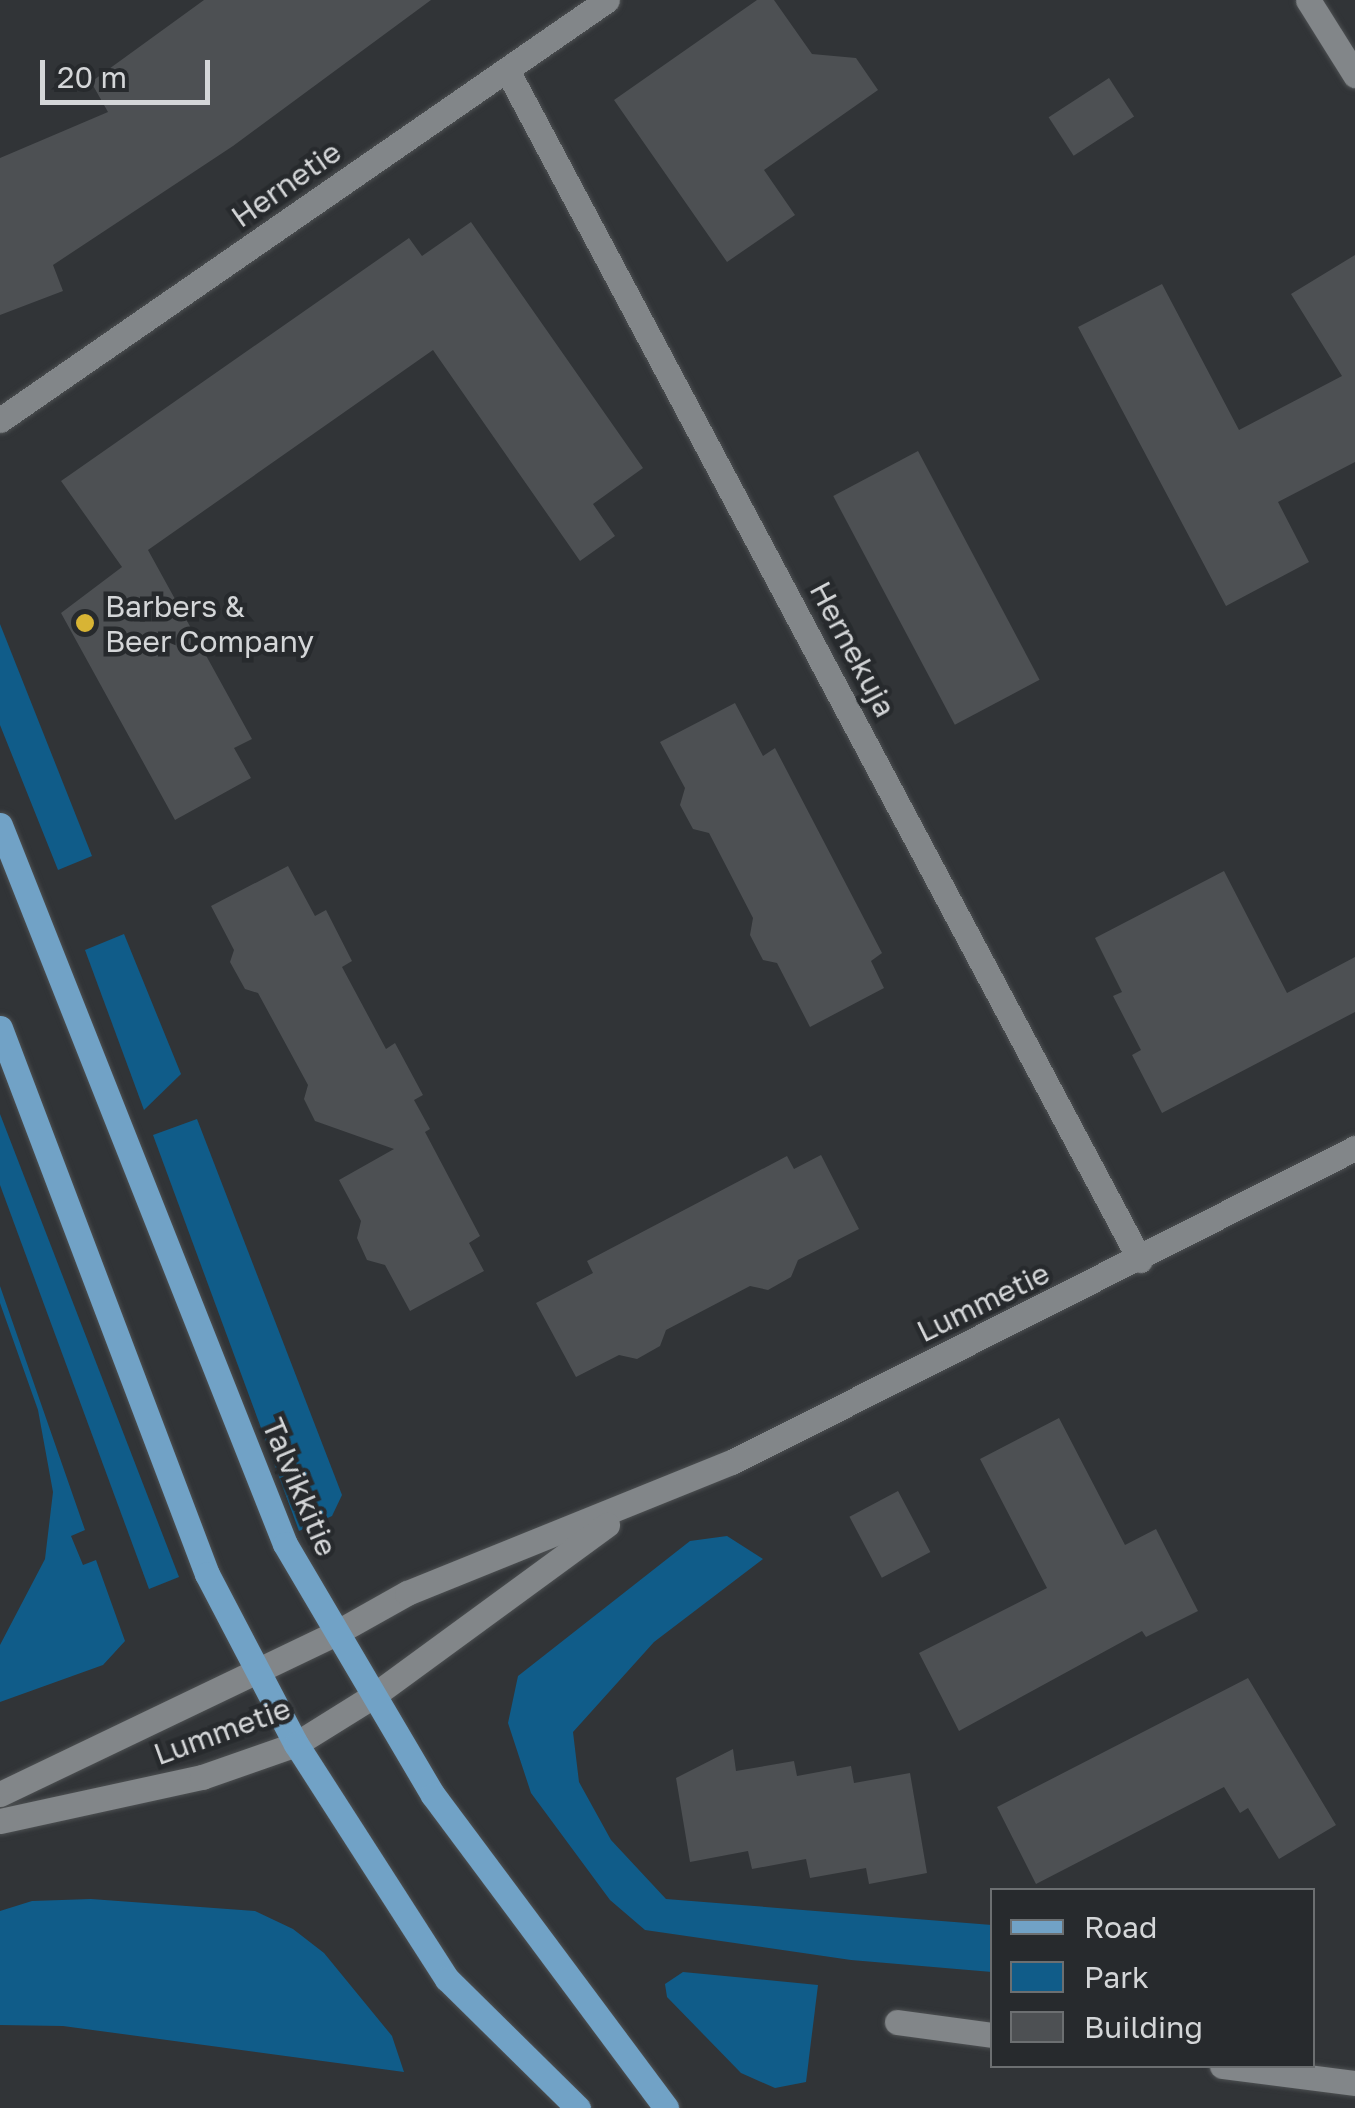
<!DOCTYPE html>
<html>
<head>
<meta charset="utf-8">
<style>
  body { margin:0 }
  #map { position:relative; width:1355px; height:2108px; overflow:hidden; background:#313437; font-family:"Golos Text",sans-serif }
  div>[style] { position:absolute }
  .green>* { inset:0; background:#105c89 }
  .building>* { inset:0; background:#4d5053; transform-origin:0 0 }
  .roads { filter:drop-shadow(0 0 2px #4d5052) drop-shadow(0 0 2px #4d5052) }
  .minor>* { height:25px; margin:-12.5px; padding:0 12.5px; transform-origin:12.5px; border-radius:12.5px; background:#828689 }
  .tertiary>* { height:25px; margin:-12.5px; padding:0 12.5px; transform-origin:12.5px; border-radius:12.5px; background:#828689 }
  .primary>* { height:25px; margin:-12.5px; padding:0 12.5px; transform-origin:12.5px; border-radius:12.5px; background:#71a2c6 }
  .dots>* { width:28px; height:28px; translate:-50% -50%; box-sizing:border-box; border:5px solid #272a2d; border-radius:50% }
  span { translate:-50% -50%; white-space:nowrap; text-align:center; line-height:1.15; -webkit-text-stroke:9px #272a2d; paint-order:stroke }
  .street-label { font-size:30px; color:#d4d6d8 }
  .poi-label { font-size:30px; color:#d4d6d8 }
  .left { translate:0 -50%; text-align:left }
  .legend { position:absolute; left:990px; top:1888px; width:325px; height:180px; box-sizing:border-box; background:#272a2d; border:2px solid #6c6f71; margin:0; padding:12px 18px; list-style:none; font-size:30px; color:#d4d6d8 }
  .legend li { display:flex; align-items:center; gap:20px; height:50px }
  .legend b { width:50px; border:2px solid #6c6f71 }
  .scale { position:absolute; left:40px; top:60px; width:170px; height:45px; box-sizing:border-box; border:5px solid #d4d6d8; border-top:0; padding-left:12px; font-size:30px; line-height:35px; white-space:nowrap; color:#d4d6d8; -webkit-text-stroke:8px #272a2d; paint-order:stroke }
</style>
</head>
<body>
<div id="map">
  <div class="green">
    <i style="clip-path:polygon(0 624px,92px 856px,58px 870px,0 725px)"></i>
    <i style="clip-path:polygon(124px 934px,181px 1074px,144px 1110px,85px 950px)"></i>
    <i style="clip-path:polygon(0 1114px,179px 1577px,149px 1589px,0 1185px)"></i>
    <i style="clip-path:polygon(197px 1119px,342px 1495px,332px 1516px,299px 1531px,153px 1135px)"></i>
    <i style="clip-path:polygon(0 1286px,85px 1530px,71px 1536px,83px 1565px,96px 1560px,125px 1641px,103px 1665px,0 1702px,0 1645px,45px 1559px,53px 1492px,38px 1410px,0 1303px)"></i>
    <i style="clip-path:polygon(727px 1536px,763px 1559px,654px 1642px,573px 1732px,579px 1782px,611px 1840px,666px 1899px,992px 1925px,992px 1972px,851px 1960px,645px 1930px,610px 1900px,531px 1793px,508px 1723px,518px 1676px,690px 1541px)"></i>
    <i style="clip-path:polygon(91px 1899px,255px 1911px,293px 1929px,324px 1953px,392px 2036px,404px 2072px,63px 2026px,0 2025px,0 1911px,32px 1901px)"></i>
    <i style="clip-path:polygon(683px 1972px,818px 1985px,806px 2082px,775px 2088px,741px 2073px,667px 1997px,665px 1984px)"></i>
  </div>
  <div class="building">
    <i style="clip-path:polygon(204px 0,431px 0,233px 146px,53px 265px,63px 291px,0 315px,0 158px,108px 112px,91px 82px)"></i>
    <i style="clip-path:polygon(757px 0,774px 0,812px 54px,856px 58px,878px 90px,764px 170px,795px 215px,727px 262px,614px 100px)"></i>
    <i style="left:1109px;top:78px;width:46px;height:72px;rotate:57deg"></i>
    <i style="clip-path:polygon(471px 222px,643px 468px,593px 504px,615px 536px,580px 561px,433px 350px,148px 550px,252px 739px,234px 748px,251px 778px,175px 820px,61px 613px,122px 567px,61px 481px,409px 238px,422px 256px)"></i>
    <i style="clip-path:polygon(1355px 255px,1355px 462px,1278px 502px,1309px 562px,1226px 606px,1078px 327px,1162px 284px,1239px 430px,1342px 376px,1291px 294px)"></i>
    <i style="left:918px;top:451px;width:259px;height:96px;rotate:62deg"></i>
    <i style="clip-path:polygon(735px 703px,763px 756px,775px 748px,882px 953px,871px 961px,884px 988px,810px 1027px,777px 963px,763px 960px,750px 935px,753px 918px,709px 833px,693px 829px,680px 805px,685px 788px,660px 742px)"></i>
    <i style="clip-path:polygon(288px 866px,315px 916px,326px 910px,352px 961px,342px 967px,386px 1049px,395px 1043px,423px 1095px,414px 1100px,430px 1129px,425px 1132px,480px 1236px,469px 1243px,484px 1271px,410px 1311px,385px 1265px,367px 1260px,357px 1238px,361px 1221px,339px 1180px,394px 1149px,315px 1121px,304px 1099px,308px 1085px,258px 993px,245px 989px,230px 962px,234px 950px,211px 906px)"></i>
    <i style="clip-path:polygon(1224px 871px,1287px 993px,1355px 957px,1355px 1012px,1162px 1113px,1132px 1055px,1141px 1050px,1113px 996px,1122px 992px,1095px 938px)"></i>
    <i style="clip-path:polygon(821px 1155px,859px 1229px,798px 1260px,791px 1277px,768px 1290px,750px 1286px,666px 1330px,660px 1346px,637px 1359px,619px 1355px,576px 1377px,536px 1303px,593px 1273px,587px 1261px,787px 1156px,794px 1169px)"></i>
    <i style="clip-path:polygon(1059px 1418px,1125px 1545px,1156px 1529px,1198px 1611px,1146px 1637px,1142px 1631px,959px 1731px,919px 1653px,1047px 1588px,980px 1459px)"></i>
    <i style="left:898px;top:1491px;width:69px;height:55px;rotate:62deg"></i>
    <i style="clip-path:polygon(1248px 1678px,1336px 1825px,1279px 1859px,1248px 1808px,1240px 1813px,1224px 1787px,1036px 1884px,997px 1807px)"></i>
    <i style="clip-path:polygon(733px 1749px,736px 1771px,794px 1761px,797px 1776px,851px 1766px,854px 1783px,910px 1773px,927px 1873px,869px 1884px,866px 1868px,810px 1878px,806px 1859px,752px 1869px,748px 1851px,690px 1862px,676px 1778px)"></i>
  </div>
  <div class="roads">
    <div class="minor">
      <i style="left:1308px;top:0;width:89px;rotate:57.9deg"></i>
      <i style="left:507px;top:70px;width:1348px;rotate:61.99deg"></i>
      <i style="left:0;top:420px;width:738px;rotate:-34.68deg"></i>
      <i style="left:334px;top:1634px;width:84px;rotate:-29.3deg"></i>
      <i style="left:407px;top:1593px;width:350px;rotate:-22deg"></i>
      <i style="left:732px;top:1462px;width:698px;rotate:-26.75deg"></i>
      <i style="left:373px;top:1696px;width:290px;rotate:-36.2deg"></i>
      <i style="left:897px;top:2022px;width:96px;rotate:7.8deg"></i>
      <i style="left:1222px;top:2066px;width:134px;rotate:7.3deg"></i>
    </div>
    <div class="tertiary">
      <i style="left:0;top:1794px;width:370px;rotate:-25.6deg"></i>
      <i style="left:0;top:1821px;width:207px;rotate:-12.3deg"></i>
      <i style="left:202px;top:1777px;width:100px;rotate:-19.3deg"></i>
      <i style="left:296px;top:1744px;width:91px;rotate:-31.9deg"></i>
    </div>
    <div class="primary">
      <i style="left:0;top:825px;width:773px;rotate:68.38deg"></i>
      <i style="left:285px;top:1544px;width:291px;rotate:59.5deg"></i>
      <i style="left:433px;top:1795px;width:390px;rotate:53.3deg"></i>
      <i style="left:0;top:1028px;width:584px;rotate:69.24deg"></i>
      <i style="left:207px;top:1574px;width:192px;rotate:62.4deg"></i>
      <i style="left:296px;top:1744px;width:279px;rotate:57.3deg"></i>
      <i style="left:447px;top:1979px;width:184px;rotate:44.6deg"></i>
    </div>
  </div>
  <div class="dots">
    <i style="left:85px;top:623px;background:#d8b434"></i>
  </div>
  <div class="street-label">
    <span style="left:286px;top:184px;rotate:-35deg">Hernetie</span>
    <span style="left:853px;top:649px;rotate:62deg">Hernekuja</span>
    <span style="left:983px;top:1302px;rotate:-26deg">Lummetie</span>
    <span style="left:300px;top:1487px;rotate:67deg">Talvikkitie</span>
    <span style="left:222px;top:1731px;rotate:-20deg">Lummetie</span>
  </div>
  <div class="poi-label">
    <span class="left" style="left:105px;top:623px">Barbers &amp;<br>Beer Company</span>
  </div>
  <ul class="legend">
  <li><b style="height:12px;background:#71a2c6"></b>Road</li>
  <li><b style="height:28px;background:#105c89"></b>Park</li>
  <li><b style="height:28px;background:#4d5053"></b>Building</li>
  </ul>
  <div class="scale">20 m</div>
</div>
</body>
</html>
